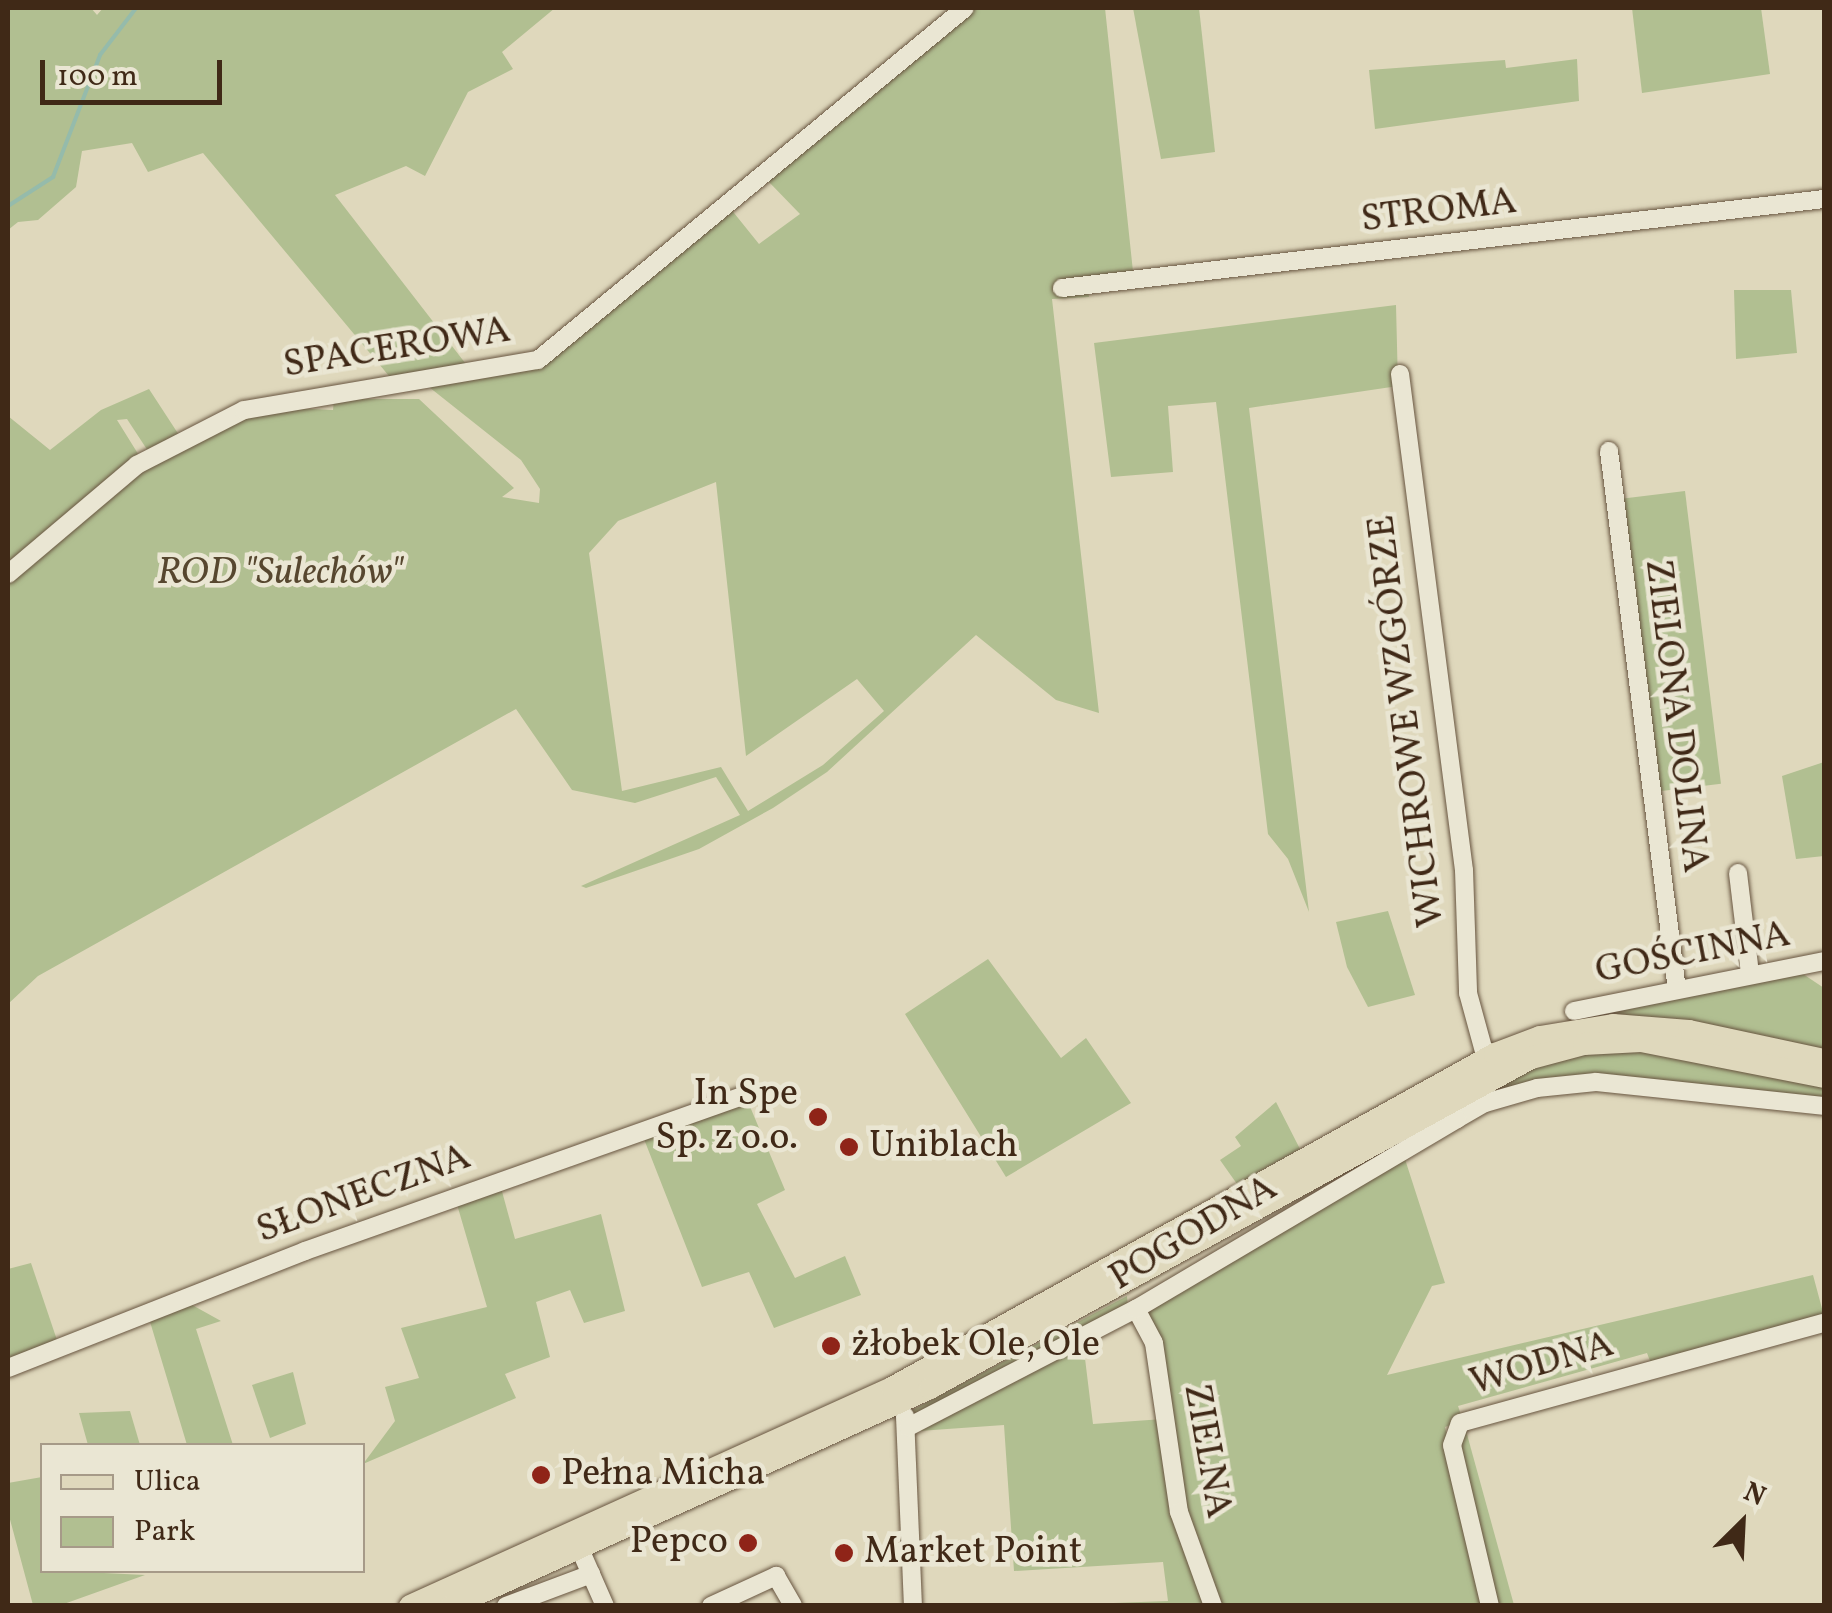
<!DOCTYPE html>
<html>
<head>
<meta charset="utf-8">
<style>
  body { margin:0 }
  #map { position:relative; width:1832px; height:1613px; overflow:hidden; background:#dfd8bc; font-family:Vollkorn,serif }
  div>[style] { position:absolute }
  .green>* { inset:0; background:#b1bf91; transform-origin:0 0 }
  .stream>* { height:4px; margin:-2px; padding:0 2px; transform-origin:2px; border-radius:2px; background:#95bbab }
  .roads { filter:drop-shadow(0 0 2px #685540) drop-shadow(0 0 2px #685540) }
  .minor>* { height:18px; margin:-9px; padding:0 9px; transform-origin:9px; border-radius:9px; background:#eae6d3 }
  .major>* { height:22px; margin:-11px; padding:0 11px; transform-origin:11px; border-radius:11px; background:#dfd8bc }
  .dots>* { width:28px; height:28px; translate:-50% -50%; box-sizing:border-box; border:5px solid #eae6d3; border-radius:50% }
  span { translate:-50% -50%; white-space:nowrap; text-align:center; line-height:1.15; -webkit-text-stroke:9px #eae6d3; paint-order:stroke }
  .street-label { font-size:38px; color:#402917 }
  .park-label { font-size:38px; color:#57472f; font-style:italic }
  .poi-label { font-size:38px; color:#402917 }
  .right { translate:-100% -50%; text-align:right }
  .left { translate:0 -50%; text-align:left }
  .frame { position:absolute; inset:0; border:10px solid #402917; pointer-events:none }
  .legend { position:absolute; left:40px; top:1443px; width:325px; height:130px; box-sizing:border-box; background:#eae6d3; border:2px solid #a69a88; margin:0; padding:12px 18px; list-style:none; font-size:30px; color:#402917 }
  .legend li { display:flex; align-items:center; gap:20px; height:50px }
  .legend b { width:50px; border:2px solid #a69a88 }
  .north { position:absolute; left:1692px; top:1473px; width:100px; height:100px; -webkit-text-stroke:8px #eae6d3; paint-order:stroke; rotate:24deg; font-size:28px; font-weight:700; line-height:40px; text-align:center; color:#402917 }
  .north::after { content:''; display:block; margin:auto; width:35px; height:45px; background:#402917; clip-path:polygon(50% 0,100% 100%,50% 72%,0 100%) }
  .scale { position:absolute; left:40px; top:60px; width:182px; height:45px; box-sizing:border-box; border:5px solid #402917; border-top:0; padding-left:12px; font-size:30px; line-height:35px; white-space:nowrap; color:#402917; -webkit-text-stroke:8px #eae6d3; paint-order:stroke }
</style>
</head>
<body>
<div id="map">
  <div class="green">
    <i style="clip-path:polygon(8px 8px,91px 8px,97px 15px,103px 8px,555px 8px,502px 52px,513px 69px,468px 92px,425px 176px,406px 166px,335px 195px,469px 368px,389px 376px,203px 153px,148px 172px,132px 143px,82px 151px,76px 187px,38px 220px,18px 222px,8px 230px)"></i>
    <i style="clip-path:polygon(evenodd,973px 8px,1105px 8px,1134px 281px,1088px 287px,1089px 297px,1052px 299px,1099px 713px,1056px 700px,976px 635px,827px 772px,773px 808px,699px 849px,586px 888px,581px 886px,740px 815px,716px 777px,635px 803px,572px 790px,516px 709px,38px 976px,8px 1004px,8px 582px,148px 465px,272px 407px,333px 410px,334px 399px,419px 399px,514px 488px,502px 497px,539px 503px,540px 489px,521px 460px,429px 387px,537px 366px,730px 208px,759px 244px,800px 214px,768px 181px,973px 8px,716px 482px,746px 756px,857px 679px,884px 711px,823px 765px,748px 811px,721px 767px,622px 791px,589px 553px,618px 521px,716px 482px)"></i>
    <i style="clip-path:polygon(1133px 8px,1199px 8px,1215px 152px,1161px 159px)"></i>
    <i style="clip-path:polygon(1632px 8px,1761px 8px,1770px 74px,1642px 93px)"></i>
    <i style="clip-path:polygon(1577px 59px,1579px 101px,1375px 129px,1369px 70px,1505px 60px,1506px 68px)"></i>
    <i style="clip-path:polygon(1734px 290px,1791px 290px,1797px 353px,1736px 359px)"></i>
    <i style="clip-path:polygon(1396px 305px,1398px 386px,1249px 408px,1309px 912px,1288px 859px,1268px 834px,1216px 402px,1168px 406px,1173px 472px,1111px 477px,1094px 343px)"></i>
    <i style="clip-path:polygon(149px 389px,179px 435px,148px 451px,127px 419px,117px 420px,140px 457px,8px 565px,8px 416px,50px 450px,101px 410px)"></i>
    <i style="left:1685px;top:491px;width:295px;height:66px;rotate:83deg"></i>
    <i style="clip-path:polygon(1824px 762px,1824px 856px,1796px 859px,1782px 776px)"></i>
    <i style="clip-path:polygon(1388px 911px,1415px 995px,1368px 1007px,1347px 967px,1336px 922px)"></i>
    <i style="clip-path:polygon(988px 959px,1061px 1058px,1086px 1038px,1131px 1103px,1006px 1177px,905px 1014px)"></i>
    <i style="clip-path:polygon(1803px 974px,1824px 988px,1824px 1052px,1659px 1018px,1574px 1019px)"></i>
    <i style="clip-path:polygon(1658px 1051px,1824px 1085px,1824px 1103px,1597px 1080px,1483px 1100px,1508px 1076px,1584px 1053px)"></i>
    <i style="clip-path:polygon(746px 1097px,785px 1190px,757px 1204px,795px 1278px,845px 1256px,861px 1295px,774px 1328px,749px 1272px,702px 1287px,642px 1134px)"></i>
    <i style="clip-path:polygon(1276px 1102px,1300px 1149px,1237px 1184px,1220px 1160px,1241px 1146px,1235px 1137px)"></i>
    <i style="clip-path:polygon(1403px 1153px,1445px 1283px,1432px 1286px,1387px 1375px,1813px 1275px,1824px 1316px,1653px 1369px,1647px 1353px,1458px 1406px,1463px 1421px,1445px 1427px,1486px 1605px,1217px 1606px,1184px 1511px,1146px 1311px)"></i>
    <i style="clip-path:polygon(500px 1184px,515px 1239px,601px 1214px,625px 1311px,584px 1323px,570px 1290px,536px 1302px,550px 1357px,505px 1374px,516px 1398px,363px 1464px,395px 1421px,385px 1387px,419px 1378px,401px 1328px,487px 1307px,456px 1201px)"></i>
    <i style="clip-path:polygon(31px 1263px,59px 1346px,8px 1366px,8px 1269px)"></i>
    <i style="clip-path:polygon(1127px 1296px,1128px 1309px,915px 1415px,911px 1411px)"></i>
    <i style="clip-path:polygon(185px 1301px,221px 1321px,196px 1329px,233px 1445px,187px 1445px,148px 1315px)"></i>
    <i style="clip-path:polygon(1083px 1342px,1093px 1424px,1163px 1419px,1210px 1605px,1059px 1605px,1168px 1601px,1163px 1562px,1014px 1571px,1004px 1425px,919px 1431px)"></i>
    <i style="clip-path:polygon(293px 1372px,306px 1424px,270px 1438px,252px 1385px)"></i>
    <i style="clip-path:polygon(130px 1411px,140px 1445px,88px 1445px,79px 1413px)"></i>
    <i style="clip-path:polygon(1465px 1427px,1514px 1605px,1493px 1605px,1457px 1434px)"></i>
    <i style="clip-path:polygon(42px 1477px,42px 1570px,145px 1575px,61px 1605px,33px 1605px,8px 1512px,8px 1483px)"></i>
  </div>
  <div class="stream">
    <i style="left:8px;top:206px;width:54px;rotate:-32.8deg"></i>
    <i style="left:53px;top:177px;width:131px;rotate:-68.9deg"></i>
    <i style="left:100px;top:55px;width:59px;rotate:-52.5deg"></i>
  </div>
  <div class="roads">
    <div class="minor">
      <i style="left:1062px;top:288px;width:767px;rotate:-6.66deg"></i>
      <i style="left:1400px;top:374px;width:500px;rotate:82.65deg"></i>
      <i style="left:1464px;top:870px;width:123px;rotate:88.1deg"></i>
      <i style="left:1468px;top:993px;width:68px;rotate:74.7deg"></i>
      <i style="left:1609px;top:451px;width:543px;rotate:82.81deg"></i>
      <i style="left:8px;top:574px;width:169px;rotate:-40.2deg"></i>
      <i style="left:137px;top:465px;width:120px;rotate:-27.2deg"></i>
      <i style="left:244px;top:410px;width:298px;rotate:-9.7deg"></i>
      <i style="left:538px;top:360px;width:553px;rotate:-39.5deg"></i>
      <i style="left:1738px;top:873px;width:102px;rotate:83.2deg"></i>
      <i style="left:1574px;top:1011px;width:255px;rotate:-11.3deg"></i>
      <i style="left:1453px;top:1110px;width:10px;rotate:66deg"></i>
      <i style="left:1457px;top:1119px;width:32px;rotate:-30deg"></i>
      <i style="left:1485px;top:1103px;width:54px;rotate:-16.1deg"></i>
      <i style="left:1537px;top:1088px;width:59px;rotate:-5.8deg"></i>
      <i style="left:1596px;top:1082px;width:229px;rotate:6deg"></i>
      <i style="left:1136px;top:1309px;width:38px;rotate:62deg"></i>
      <i style="left:1154px;top:1343px;width:171px;rotate:81.6deg"></i>
      <i style="left:1179px;top:1512px;width:100px;rotate:70.1deg"></i>
      <i style="left:8px;top:1368px;width:319px;rotate:-21.5deg"></i>
      <i style="left:305px;top:1251px;width:470px;rotate:-19.5deg"></i>
      <i style="left:905px;top:1416px;width:190px;rotate:87.6deg"></i>
      <i style="left:908px;top:1427px;width:257px;rotate:-27.4deg"></i>
      <i style="left:1136px;top:1309px;width:373px;rotate:-30.6deg"></i>
      <i style="left:579px;top:1547px;width:64px;rotate:66.2deg"></i>
      <i style="left:506px;top:1606px;width:91px;rotate:-20.6deg"></i>
      <i style="left:711px;top:1606px;width:72px;rotate:-24.8deg"></i>
      <i style="left:776px;top:1576px;width:34px;rotate:60deg"></i>
      <i style="left:1490px;top:1606px;width:165px;rotate:-103.3deg"></i>
      <i style="left:1452px;top:1445px;width:23px;rotate:-70deg"></i>
      <i style="left:1460px;top:1423px;width:377px;rotate:-15.4deg"></i>
    </div>
    <div class="major">
      <i style="left:410px;top:1606px;width:529px;rotate:-24.34deg"></i>
      <i style="left:892px;top:1388px;width:689px;rotate:-28.98deg"></i>
      <i style="left:1495px;top:1054px;width:48px;rotate:-20.7deg"></i>
      <i style="left:1540px;top:1037px;width:74px;rotate:-9.3deg"></i>
      <i style="left:1613px;top:1025px;width:76px;rotate:4.5deg"></i>
      <i style="left:1689px;top:1031px;width:138px;rotate:12.1deg"></i>
      <i style="left:451px;top:1606px;width:526px;rotate:-24.47deg"></i>
      <i style="left:930px;top:1388px;width:686px;rotate:-28.77deg"></i>
      <i style="left:1531px;top:1058px;width:55px;rotate:-14.8deg"></i>
      <i style="left:1584px;top:1044px;width:57px;rotate:-3deg"></i>
      <i style="left:1641px;top:1041px;width:187px;rotate:11.1deg"></i>
    </div>
  </div>
  <div class="dots">
    <i style="left:818px;top:1117px;background:#8f2418"></i>
    <i style="left:849px;top:1147px;background:#8f2418"></i>
    <i style="left:831px;top:1346px;background:#8f2418"></i>
    <i style="left:541px;top:1475px;background:#8f2418"></i>
    <i style="left:748px;top:1543px;background:#8f2418"></i>
    <i style="left:844px;top:1553px;background:#8f2418"></i>
  </div>
  <div class="street-label">
    <span style="left:1439px;top:212px;rotate:-7deg">STROMA</span>
    <span style="left:397px;top:349px;rotate:-9deg">SPACEROWA</span>
    <span style="left:1675px;top:716px;rotate:83deg">ZIELONA DOLINA</span>
    <span style="left:1408px;top:721px;rotate:-97deg">WICHROWE WZGÓRZE</span>
    <span style="left:1693px;top:954px;rotate:-11deg">GOŚCINNA</span>
    <span style="left:364px;top:1195px;rotate:-20deg">SŁONECZNA</span>
    <span style="left:1194px;top:1234px;rotate:-31deg">POGODNA</span>
    <span style="left:1542px;top:1365px;rotate:-16deg">WODNA</span>
    <span style="left:1206px;top:1451px;rotate:80deg">ZIELNA</span>
  </div>
  <div class="park-label">
    <span style="left:280px;top:574px">ROD "Sulechów"</span>
  </div>
  <div class="poi-label">
    <span class="right" style="left:798px;top:1117px">In Spe<br>Sp. z o.o.</span>
    <span class="left" style="left:869px;top:1147px">Uniblach</span>
    <span class="left" style="left:851px;top:1346px">żłobek Ole, Ole</span>
    <span class="left" style="left:561px;top:1475px">Pełna Micha</span>
    <span class="right" style="left:728px;top:1543px">Pepco</span>
    <span class="left" style="left:864px;top:1553px">Market Point</span>
  </div>
  <div class="frame"></div>
  <ul class="legend">
  <li><b style="height:12px;background:#dfd8bc"></b>Ulica</li>
  <li><b style="height:28px;background:#b1bf91"></b>Park</li>
  </ul>
  <div class="north">N</div>
  <div class="scale">100 m</div>
</div>
</body>
</html>
